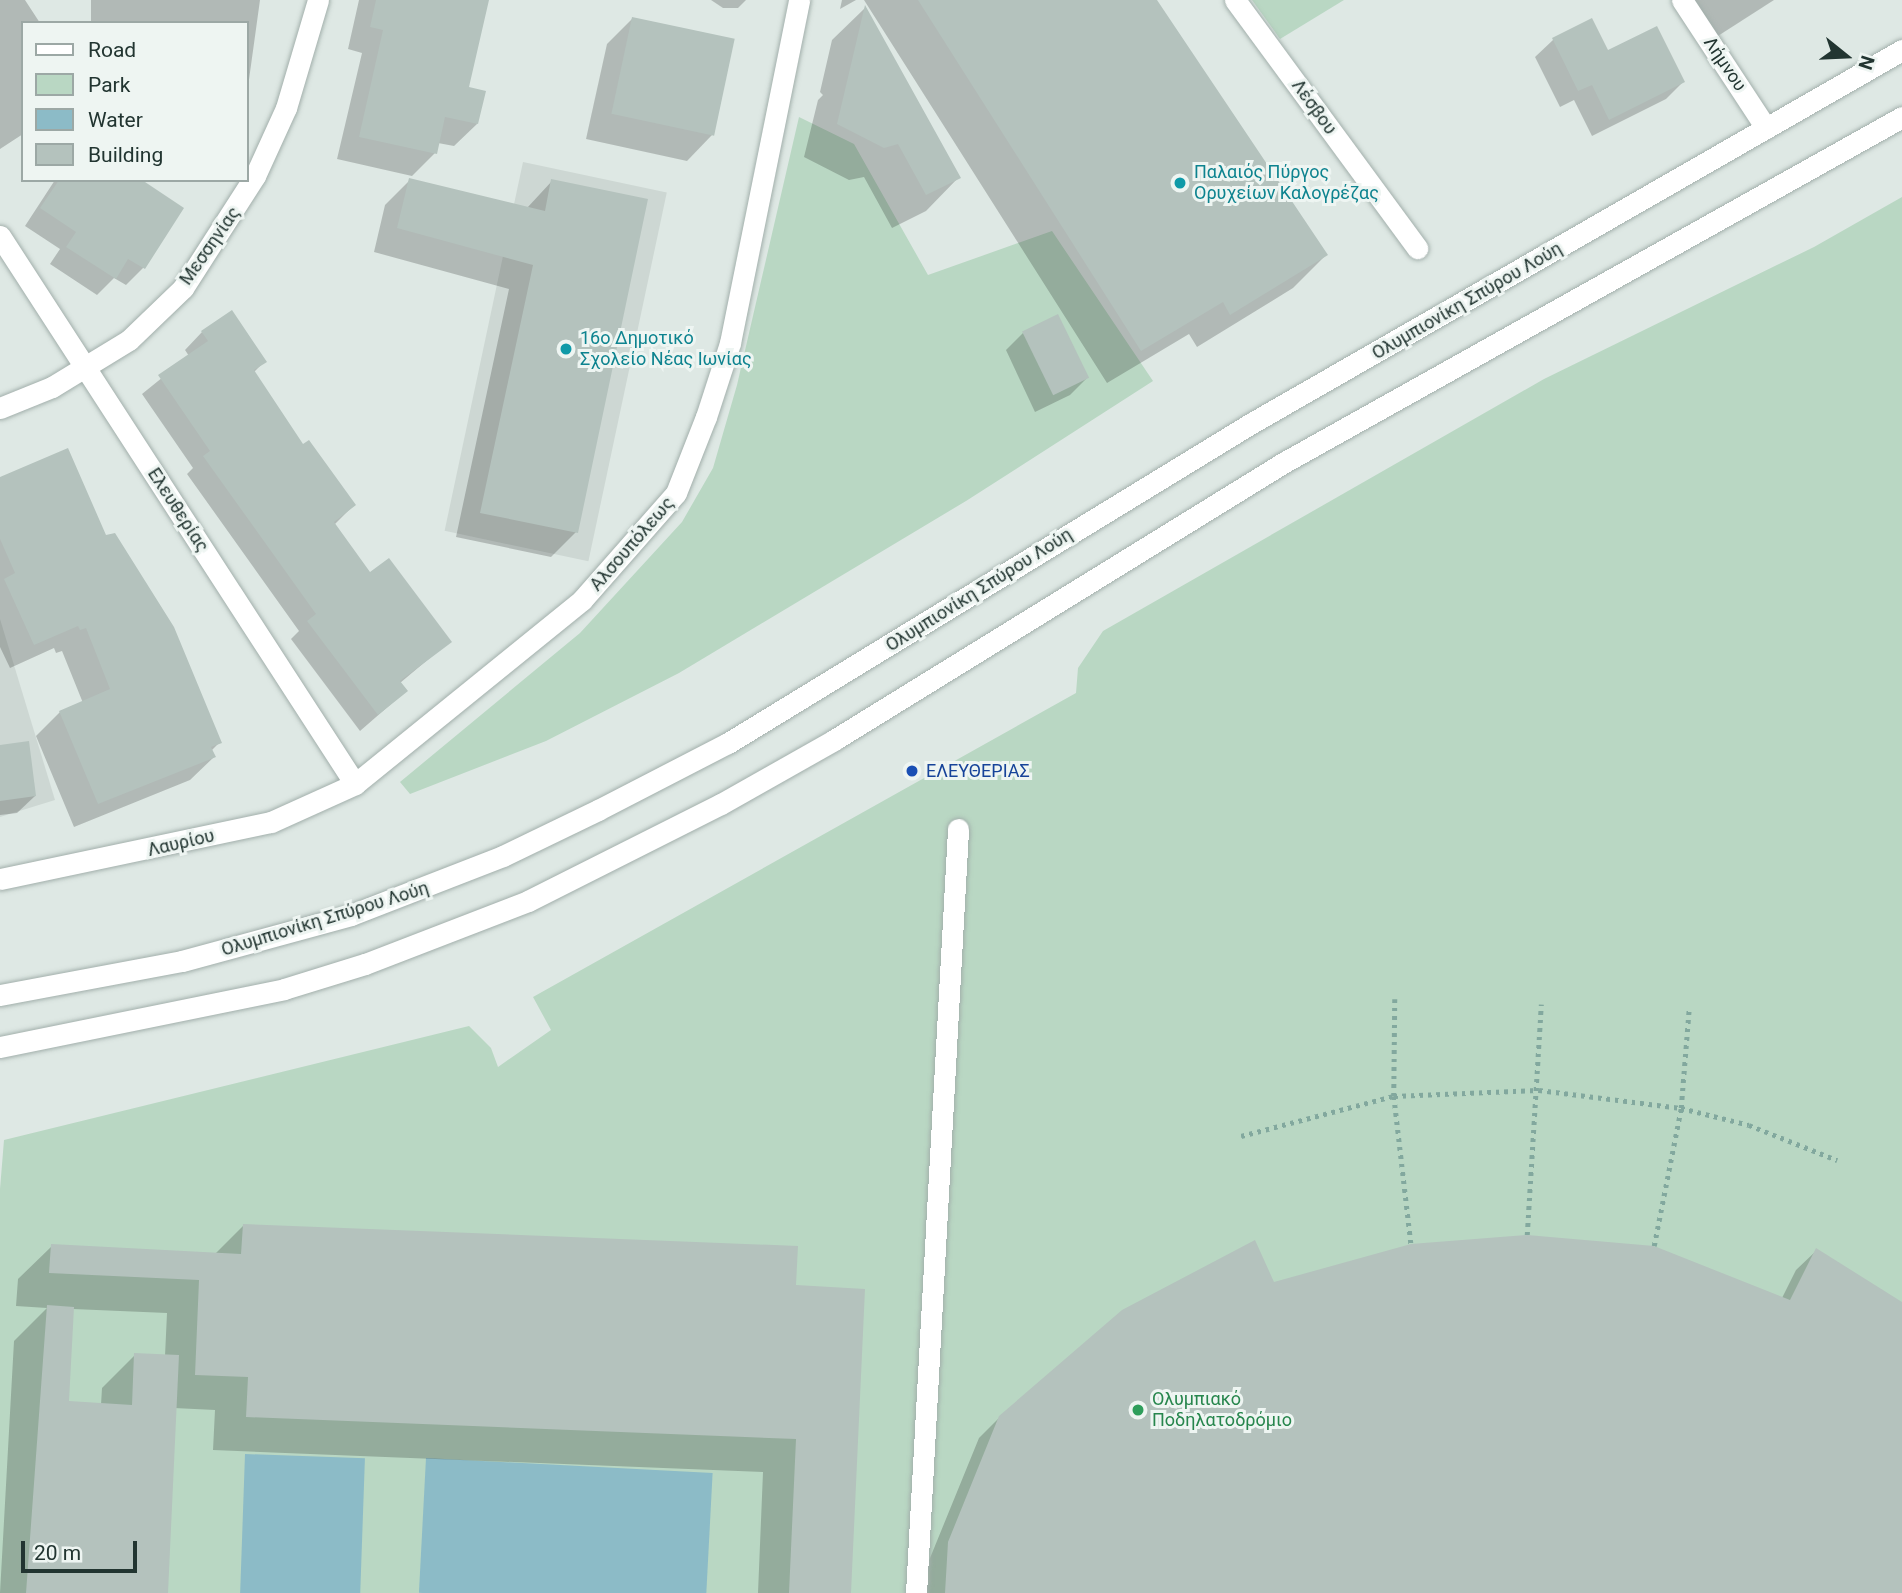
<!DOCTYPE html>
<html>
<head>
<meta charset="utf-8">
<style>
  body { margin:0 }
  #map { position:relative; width:1902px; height:1593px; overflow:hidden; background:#dee8e4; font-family:Roboto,sans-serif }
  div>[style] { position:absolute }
  .built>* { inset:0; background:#cdd7d3; transform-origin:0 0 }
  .green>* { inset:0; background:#b9d7c3 }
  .water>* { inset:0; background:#8cbbc7; transform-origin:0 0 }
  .shadow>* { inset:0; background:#0003 }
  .building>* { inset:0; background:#b4c2bd; transform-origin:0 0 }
  .path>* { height:4.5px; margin-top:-2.25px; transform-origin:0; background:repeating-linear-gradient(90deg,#82a89e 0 3.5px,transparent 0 8.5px) }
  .roads { filter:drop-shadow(0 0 2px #a2afab) drop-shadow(0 0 2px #a2afab) }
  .street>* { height:21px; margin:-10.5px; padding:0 10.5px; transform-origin:10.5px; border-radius:10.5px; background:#fff }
  .secondary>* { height:21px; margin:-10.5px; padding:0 10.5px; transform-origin:10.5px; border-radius:10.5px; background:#fff }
  .dots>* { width:19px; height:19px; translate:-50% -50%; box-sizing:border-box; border:4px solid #eef5f2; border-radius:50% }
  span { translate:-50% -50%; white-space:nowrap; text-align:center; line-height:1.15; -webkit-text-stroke:6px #eef5f2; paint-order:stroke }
  .street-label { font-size:18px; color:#223531 }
  .culture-label { font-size:18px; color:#0d838f }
  .left { translate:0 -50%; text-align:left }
  .transit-label { font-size:18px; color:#164399 }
  .leisure-label { font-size:18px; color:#27864d }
  .legend { position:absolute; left:21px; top:21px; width:228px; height:161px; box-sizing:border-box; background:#eef5f2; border:2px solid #9ca8a5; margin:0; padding:9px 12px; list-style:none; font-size:21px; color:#223531 }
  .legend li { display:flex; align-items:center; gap:14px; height:35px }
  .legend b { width:35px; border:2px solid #9ca8a5 }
  .north { position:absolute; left:1811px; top:21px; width:70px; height:70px; -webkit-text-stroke:5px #eef5f2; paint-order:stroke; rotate:108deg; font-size:19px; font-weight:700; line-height:28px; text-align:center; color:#223531 }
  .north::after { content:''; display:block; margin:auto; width:24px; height:32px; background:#223531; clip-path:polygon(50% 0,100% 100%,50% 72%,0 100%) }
  .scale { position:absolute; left:21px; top:1541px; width:116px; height:32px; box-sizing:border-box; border:4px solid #223531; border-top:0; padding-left:9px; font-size:21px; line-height:24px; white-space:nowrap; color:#223531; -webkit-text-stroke:5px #eef5f2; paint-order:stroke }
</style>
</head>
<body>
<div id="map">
  <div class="built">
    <i style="left:523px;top:162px;width:147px;height:377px;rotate:12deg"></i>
    <i style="clip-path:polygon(0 619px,55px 800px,0 817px)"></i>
  </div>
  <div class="green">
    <i style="clip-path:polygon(1252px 0,1344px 0,1280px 39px)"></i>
    <i style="clip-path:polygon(799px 117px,854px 144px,928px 275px,1052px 231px,1153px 381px,966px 501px,679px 673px,546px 741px,410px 794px,400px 782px,580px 633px,682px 522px,713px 468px,737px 385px)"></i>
    <i style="clip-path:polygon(1902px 197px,1902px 1593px,0 1593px,0 1189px,4px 1140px,469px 1026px,491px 1048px,498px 1067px,551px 1030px,533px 997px,1076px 693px,1078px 668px,1103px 631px,1544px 379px,1814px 247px)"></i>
  </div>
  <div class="water">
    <i style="left:245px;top:1454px;width:120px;height:139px;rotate:2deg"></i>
    <i style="left:426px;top:1458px;width:287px;height:135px;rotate:3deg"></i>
  </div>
  <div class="shadow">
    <i style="clip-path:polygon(0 0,25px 0,40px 23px,23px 23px,23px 134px,0 149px)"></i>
    <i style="clip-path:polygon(91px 0,260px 0,247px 94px,247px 23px,91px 22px)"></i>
    <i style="clip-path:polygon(359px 0,487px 0,467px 89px,477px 124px,454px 146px,438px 143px,435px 153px,412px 176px,337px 159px,362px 53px,348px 49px)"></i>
    <i style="clip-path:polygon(711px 0,746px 0,738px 8px,723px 8px)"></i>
    <i style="clip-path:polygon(842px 0,856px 0,840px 9px)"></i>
    <i style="clip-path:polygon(864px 0,1155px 0,1326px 255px,1293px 288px,1197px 347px,1189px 334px,1107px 383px)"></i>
    <i style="clip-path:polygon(1680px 0,1774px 0,1707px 43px)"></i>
    <i style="clip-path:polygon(865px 8px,959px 177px,926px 211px,892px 228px,864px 177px,849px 180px,804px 157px,818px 100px,823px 95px,820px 92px,832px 40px)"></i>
    <i style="clip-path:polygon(633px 18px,712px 135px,687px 161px,586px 139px,607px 44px)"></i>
    <i style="clip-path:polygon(1592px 20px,1608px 52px,1683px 82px,1666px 99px,1592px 136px,1574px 100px,1560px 107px,1535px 57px,1553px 40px)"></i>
    <i style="clip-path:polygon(55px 180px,138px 180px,181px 208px,143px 268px,126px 285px,114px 278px,97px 295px,50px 264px,60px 249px,25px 226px)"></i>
    <i style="clip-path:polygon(410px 180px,527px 208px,552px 181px,576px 532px,551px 557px,456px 537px,509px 289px,374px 252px,385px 205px)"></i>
    <i style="clip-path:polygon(202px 332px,265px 361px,253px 373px,303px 447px,354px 505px,334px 525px,370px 575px,450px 641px,400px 683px,406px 691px,360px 731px,291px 639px,299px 631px,187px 474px,193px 468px,142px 394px,189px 356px,185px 350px)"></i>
    <i style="clip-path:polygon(1023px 333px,1087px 378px,1070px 395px,1035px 412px,1006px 350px)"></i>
    <i style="clip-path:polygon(0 479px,105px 538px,219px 743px,211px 751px,214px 757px,190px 780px,74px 827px,36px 736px,60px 712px,83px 703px,62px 651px,56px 653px,54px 648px,10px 668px,0 647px)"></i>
    <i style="clip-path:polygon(0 746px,35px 796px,17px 813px,0 815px)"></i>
    <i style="clip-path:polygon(evenodd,244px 1225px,795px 1287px,849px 1593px,758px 1593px,763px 1472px,213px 1450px,215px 1410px,174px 1408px,166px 1593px,0 1593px,14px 1341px,47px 1308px,16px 1306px,18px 1279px,52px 1246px,215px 1254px,244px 1225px,73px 1309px,167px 1313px,165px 1356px,135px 1355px,102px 1388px,101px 1405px,67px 1403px,73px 1309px)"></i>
    <i style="clip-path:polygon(1817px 1250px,1902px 1305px,1902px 1593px,926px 1593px,928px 1563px,979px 1438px,1000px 1417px,1273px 1285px,1782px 1298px,1796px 1270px)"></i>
  </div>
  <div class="building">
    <i style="clip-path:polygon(376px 0,489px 0,469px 87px,486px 91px,478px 124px,445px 117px,437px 154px,359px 137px,383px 30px,370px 27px)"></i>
    <i style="clip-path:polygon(918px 0,1157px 0,1328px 255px,1230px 315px,1223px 302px,1141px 351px)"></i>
    <i style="clip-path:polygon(865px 5px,961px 178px,926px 195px,898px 144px,884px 148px,837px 124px)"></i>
    <i style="left:632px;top:17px;width:105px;height:99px;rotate:12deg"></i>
    <i style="clip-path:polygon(1592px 18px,1608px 50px,1657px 26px,1685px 82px,1609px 120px,1592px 85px,1578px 91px,1552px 38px)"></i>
    <i style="clip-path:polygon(409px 178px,545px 211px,551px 179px,648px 199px,578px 533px,480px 513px,533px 265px,397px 228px)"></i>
    <i style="clip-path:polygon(59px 180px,142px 180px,184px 208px,145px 269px,128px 259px,116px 279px,66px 247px,76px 232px,40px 208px)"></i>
    <i style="clip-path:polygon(232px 310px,267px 362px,254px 370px,303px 444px,309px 440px,356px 505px,334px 522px,370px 572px,389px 558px,452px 642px,400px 681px,408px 691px,378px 715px,307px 621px,316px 614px,203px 456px,210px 451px,158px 375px,208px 341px,201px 331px)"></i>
    <i style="left:1058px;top:314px;width:71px;height:40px;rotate:64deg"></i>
    <i style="clip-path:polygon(68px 448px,106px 535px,115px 533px,174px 627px,222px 743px,211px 747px,216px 757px,98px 804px,59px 711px,110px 689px,86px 628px,80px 630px,78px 626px,34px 645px,4px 579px,15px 573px,0 539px,0 477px)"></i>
    <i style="clip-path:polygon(29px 741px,36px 796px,0 801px,0 745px)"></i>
    <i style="clip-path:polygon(243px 1224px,798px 1246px,796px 1285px,865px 1289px,851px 1593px,789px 1593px,796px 1439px,246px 1417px,248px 1377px,195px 1375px,199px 1280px,49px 1273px,51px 1244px,241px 1254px)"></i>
    <i style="clip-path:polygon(1527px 1235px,1654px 1246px,1790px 1300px,1816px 1248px,1902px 1302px,1902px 1593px,945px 1593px,948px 1542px,999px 1416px,1122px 1310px,1255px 1240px,1274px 1282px,1411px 1244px)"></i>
    <i style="clip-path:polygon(47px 1305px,74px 1307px,69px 1401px,132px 1405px,134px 1353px,179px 1355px,168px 1593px,26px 1593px)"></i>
  </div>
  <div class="path">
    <i style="left:1395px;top:999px;width:97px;rotate:90.6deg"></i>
    <i style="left:1394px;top:1096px;width:149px;rotate:83.4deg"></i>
    <i style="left:1241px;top:1136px;width:158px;rotate:-14.7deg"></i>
    <i style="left:1394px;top:1096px;width:145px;rotate:-2.4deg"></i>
    <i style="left:1539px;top:1090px;width:143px;rotate:7.2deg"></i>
    <i style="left:1681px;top:1108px;width:70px;rotate:14deg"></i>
    <i style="left:1749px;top:1125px;width:95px;rotate:21.7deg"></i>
    <i style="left:1527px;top:1235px;width:231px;rotate:-86.5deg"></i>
    <i style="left:1654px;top:1246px;width:141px;rotate:-78.9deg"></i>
    <i style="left:1681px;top:1108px;width:99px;rotate:-85.4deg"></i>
  </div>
  <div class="roads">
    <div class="street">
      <i style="left:1235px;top:0;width:308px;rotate:53.7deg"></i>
      <i style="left:1682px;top:0;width:153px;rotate:56.7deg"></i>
      <i style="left:0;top:236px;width:653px;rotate:57.06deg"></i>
      <i style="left:0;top:408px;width:56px;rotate:-22deg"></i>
      <i style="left:52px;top:387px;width:90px;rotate:-31.4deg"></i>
      <i style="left:129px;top:340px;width:75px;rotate:-43.9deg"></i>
      <i style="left:183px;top:288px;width:133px;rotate:-57.3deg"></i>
      <i style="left:255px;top:176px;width:75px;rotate:-65.5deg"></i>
      <i style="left:286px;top:108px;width:113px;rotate:-73.5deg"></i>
      <i style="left:0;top:879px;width:277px;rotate:-11.9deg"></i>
      <i style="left:271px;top:822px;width:92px;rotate:-24.3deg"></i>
      <i style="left:355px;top:784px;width:292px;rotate:-39deg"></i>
      <i style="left:582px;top:600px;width:142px;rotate:-48.7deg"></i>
      <i style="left:676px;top:493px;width:82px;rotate:-68.5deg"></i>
      <i style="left:706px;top:417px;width:78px;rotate:-72deg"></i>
      <i style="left:730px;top:343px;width:350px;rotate:-78.6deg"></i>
      <i style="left:916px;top:1593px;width:765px;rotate:-86.85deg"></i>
    </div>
    <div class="secondary">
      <i style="left:0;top:995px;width:185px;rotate:-10.6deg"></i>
      <i style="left:182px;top:961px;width:175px;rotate:-15.2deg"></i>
      <i style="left:351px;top:915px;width:163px;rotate:-21.2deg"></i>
      <i style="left:503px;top:856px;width:106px;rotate:-25.8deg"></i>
      <i style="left:598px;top:810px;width:146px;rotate:-27.3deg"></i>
      <i style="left:728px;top:743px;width:612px;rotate:-31.43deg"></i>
      <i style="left:1250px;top:424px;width:752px;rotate:-29.84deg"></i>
      <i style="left:0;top:1047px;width:290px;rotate:-11.5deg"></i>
      <i style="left:284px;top:989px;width:85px;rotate:-17.2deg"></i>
      <i style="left:365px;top:964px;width:175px;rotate:-21.1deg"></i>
      <i style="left:528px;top:901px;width:216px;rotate:-26.7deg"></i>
      <i style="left:721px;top:804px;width:130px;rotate:-29.5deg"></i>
      <i style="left:834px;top:740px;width:528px;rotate:-31.67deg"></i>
      <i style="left:1283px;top:463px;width:709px;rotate:-29.2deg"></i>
    </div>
  </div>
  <div class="dots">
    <i style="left:1180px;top:183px;background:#0f9aa8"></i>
    <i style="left:566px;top:349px;background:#0f9aa8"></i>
    <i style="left:912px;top:771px;background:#1a4fb4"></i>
    <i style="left:1138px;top:1410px;background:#2e9e5b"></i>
  </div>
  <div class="street-label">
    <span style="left:1725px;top:64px;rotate:56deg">Λήμνου</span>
    <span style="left:1314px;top:107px;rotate:54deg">Λέσβου</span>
    <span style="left:210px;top:246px;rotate:-55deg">Μεσσηνίας</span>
    <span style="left:1467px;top:301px;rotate:-30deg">Ολυμπιονίκη Σπύρου Λούη</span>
    <span style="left:178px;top:510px;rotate:57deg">Ελευθερίας</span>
    <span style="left:632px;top:544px;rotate:-49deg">Αλσουπόλεως</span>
    <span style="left:979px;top:590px;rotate:-32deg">Ολυμπιονίκη Σπύρου Λούη</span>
    <span style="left:181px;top:843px;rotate:-13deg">Λαυρίου</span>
    <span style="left:325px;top:919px;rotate:-17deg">Ολυμπιονίκη Σπύρου Λούη</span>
  </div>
  <div class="culture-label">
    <span class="left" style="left:1194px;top:183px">Παλαιός Πύργος<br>Ορυχείων Καλογρέζας</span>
    <span class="left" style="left:580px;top:349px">16ο Δημοτικό<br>Σχολείο Νέας Ιωνίας</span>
  </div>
  <div class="transit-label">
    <span class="left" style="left:926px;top:771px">ΕΛΕΥΘΕΡΙΑΣ</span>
  </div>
  <div class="leisure-label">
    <span class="left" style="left:1152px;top:1410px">Ολυμπιακό<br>Ποδηλατοδρόμιο</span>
  </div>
  <ul class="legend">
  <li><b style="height:9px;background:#fff"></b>Road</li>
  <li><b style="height:19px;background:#b9d7c3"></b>Park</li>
  <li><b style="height:19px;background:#8cbbc7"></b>Water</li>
  <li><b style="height:19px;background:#b4c2bd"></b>Building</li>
  </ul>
  <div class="north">N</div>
  <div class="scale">20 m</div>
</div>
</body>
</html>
